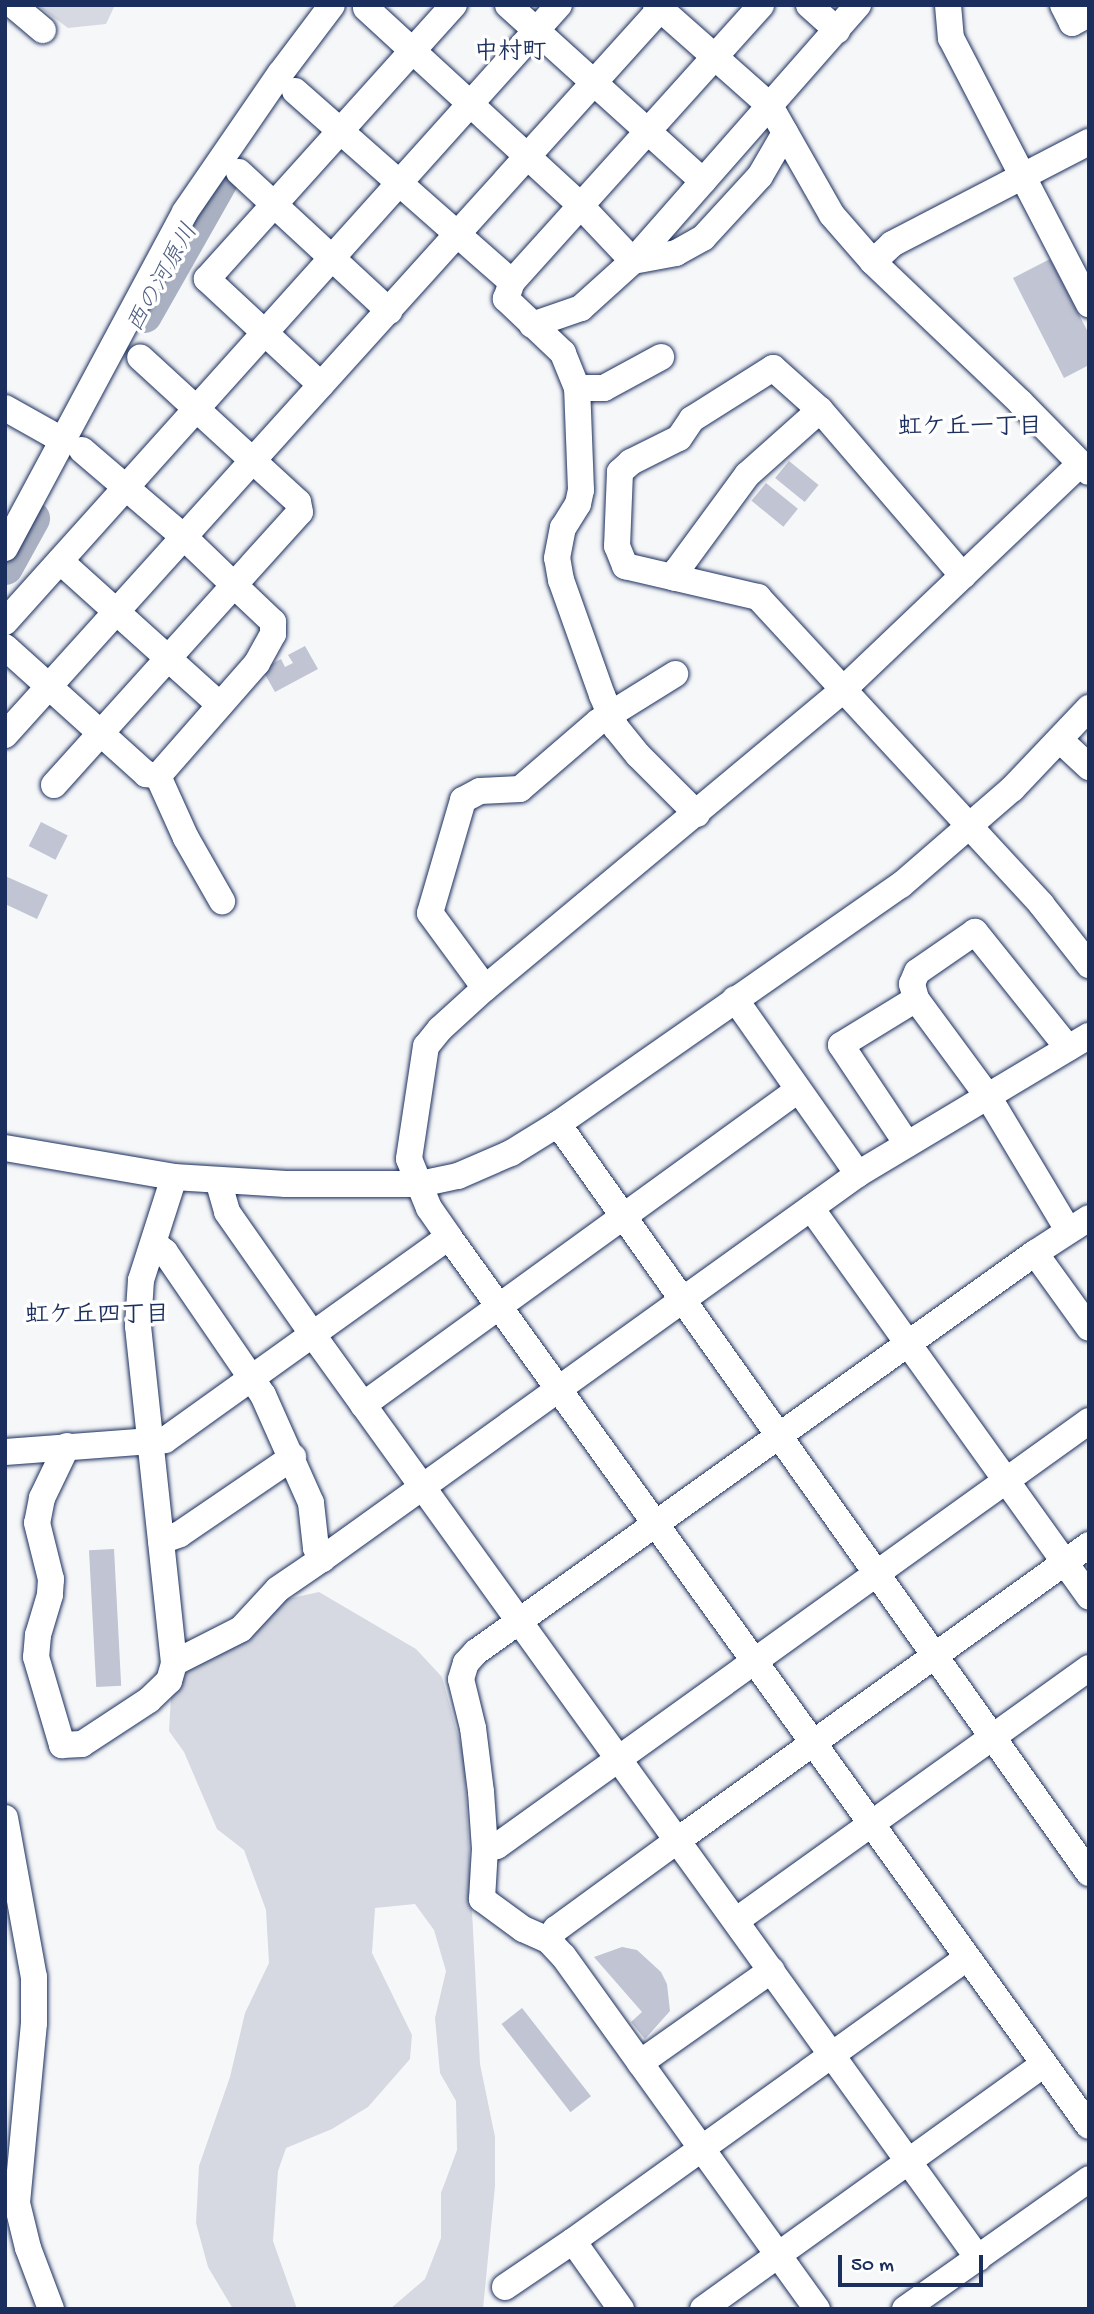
<!DOCTYPE html>
<meta charset="utf-8">
<style>
body{margin:0}
#map{position:relative;width:1094px;height:2314px;overflow:hidden;background:#f6f7f9;font-family:"Gochi Hand","Klee One",sans-serif}
div>[style]{position:absolute}
[style*='--x']{left:calc(var(--x)*1px);top:calc(var(--y)*1px);width:calc(var(--w)*1px);rotate:calc(var(--a)*1deg)}
.green>*{inset:0;background:#d6d9e2}
.river>*{height:35px;margin:-17.5px;padding:0 17.5px;transform-origin:17.5px;border-radius:17.5px;background:#a9b0c1}
.building>*{inset:0;background:#c0c4d3;transform-origin:0 0}
.roads{filter:drop-shadow(0 0 2px #1b2f5e) drop-shadow(0 0 2px #1b2f5e)}
.minor>*{height:26px;margin:-13px;padding:0 13px;transform-origin:13px;border-radius:13px;background:#fff}
span{translate:-50% -50%;white-space:nowrap;text-align:center;line-height:1.15;-webkit-text-stroke:7px #fff;paint-order:stroke}
.neighbourhood-label{font-size:24px;color:#1b2f5e;font-weight:700}
.water-label{font-size:24px;color:#4d5c81;font-style:italic}
.frame{position:absolute;inset:0;border:7px solid #1b2f5e;pointer-events:none}
.scale{position:absolute;left:838px;top:2255px;width:145px;height:32px;box-sizing:border-box;border:4px solid #1b2f5e;border-top:0;padding-left:9px;font-size:21px;line-height:24px;white-space:nowrap;color:#1b2f5e;-webkit-text-stroke:5px #fff;paint-order:stroke}
</style>
<div id="map">
<div class="green">
<i style="clip-path:polygon(37px 5px,115px 5px,106px 24px,68px 28px)"></i>
<i style="clip-path:polygon(319px 1592px,416px 1649px,442px 1677px,464px 1757px,480px 2064px,495px 2137px,495px 2186px,483px 2309px,390px 2309px,425px 2279px,441px 2238px,441px 2193px,457px 2150px,456px 2101px,440px 2073px,435px 2018px,446px 1971px,434px 1930px,415px 1904px,375px 1908px,372px 1953px,412px 2035px,410px 2059px,368px 2107px,332px 2129px,286px 2148px,278px 2171px,273px 2241px,297px 2309px,233px 2309px,208px 2267px,196px 2223px,199px 2166px,230px 2077px,245px 2013px,269px 1963px,266px 1910px,244px 1850px,217px 1829px,184px 1752px,169px 1731px,171px 1697px,192px 1665px,243px 1635px,287px 1599px)"></i>
</div>
<div class="river">
<i style="--x:144;--y:315;--w:164;--a:-60.5"></i>
<i style="--x:5;--y:567;--w:56;--a:-61.1"></i>
</div>
<div class="building">
<i style="clip-path:polygon(1050px 259px,1089px 334px,1089px 365px,1064px 378px,1013px 278px)"></i>
<i style="left:789px;top:461px;width:38px;height:22px;rotate:39deg"></i>
<i style="left:766px;top:483px;width:41px;height:23px;rotate:39deg"></i>
<i style="clip-path:polygon(305px 646px,318px 669px,275px 692px,262px 669px,281px 659px,285px 667px,293px 663px,288px 655px)"></i>
<i style="left:41px;top:822px;width:30px;height:27px;rotate:27deg"></i>
<i style="clip-path:polygon(5px 876px,48px 895px,37px 919px,5px 904px)"></i>
<i style="left:114px;top:1549px;width:137px;height:25px;rotate:87deg"></i>
<i style="clip-path:polygon(622px 1947px,637px 1950px,661px 1972px,667px 1984px,670px 2011px,645px 2039px,631px 2022px,642px 2012px,594px 1957px)"></i>
<i style="left:522px;top:2008px;width:112px;height:26px;rotate:52deg"></i>
</div>
<div class="roads">
<div class="minor">
<i style="--x:13;--y:5;--w:39;--a:40"></i>
<i style="--x:508;--y:5;--w:263;--a:42.1"></i>
<i style="--x:656;--y:5;--w:152;--a:41.5"></i>
<i style="--x:770;--y:106;--w:125;--a:60.4"></i>
<i style="--x:832;--y:215;--w:62;--a:48.9"></i>
<i style="--x:873;--y:262;--w:203;--a:43.6"></i>
<i style="--x:1020;--y:402;--w:98;--a:45.4"></i>
<i style="--x:809;--y:5;--w:38;--a:42"></i>
<i style="--x:948;--y:5;--w:33;--a:85"></i>
<i style="--x:951;--y:38;--w:300;--a:62.6"></i>
<i style="--x:1063;--y:5;--w:20;--a:63"></i>
<i style="--x:1072;--y:23;--w:19;--a:-28"></i>
<i style="--x:366;--y:8;--w:291;--a:42.6"></i>
<i style="--x:580;--y:205;--w:77;--a:46.6"></i>
<i style="--x:633;--y:261;--w:341;--a:-48.7"></i>
<i style="--x:295;--y:91;--w:289;--a:41.4"></i>
<i style="--x:239;--y:172;--w:205;--a:42.8"></i>
<i style="--x:873;--y:262;--w:26;--a:-43"></i>
<i style="--x:892;--y:244;--w:222;--a:-27.4"></i>
<i style="--x:532;--y:325;--w:52;--a:-19.1"></i>
<i style="--x:581;--y:308;--w:70;--a:-42.1"></i>
<i style="--x:633;--y:261;--w:44;--a:-10.5"></i>
<i style="--x:676;--y:253;--w:31;--a:-29"></i>
<i style="--x:703;--y:238;--w:84;--a:-47.4"></i>
<i style="--x:760;--y:176;--w:50;--a:-59.8"></i>
<i style="--x:321;--y:385;--w:156;--a:-137.1"></i>
<i style="--x:207;--y:279;--w:369;--a:-48"></i>
<i style="--x:577;--y:388;--w:27;--a:0"></i>
<i style="--x:604;--y:388;--w:65;--a:-28.5"></i>
<i style="--x:5;--y:408;--w:65;--a:29.3"></i>
<i style="--x:82;--y:450;--w:134;--a:40.5"></i>
<i style="--x:184;--y:537;--w:69;--a:43.8"></i>
<i style="--x:234;--y:585;--w:98;--a:-47.9"></i>
<i style="--x:300;--y:512;--w:10;--a:-101"></i>
<i style="--x:298;--y:502;--w:214;--a:-137.5"></i>
<i style="--x:1080;--y:464;--w:327;--a:136.4"></i>
<i style="--x:843;--y:690;--w:466;--a:140.2"></i>
<i style="--x:485;--y:988;--w:61;--a:137.7"></i>
<i style="--x:440;--y:1029;--w:22;--a:129"></i>
<i style="--x:426;--y:1046;--w:114;--a:98.6"></i>
<i style="--x:409;--y:1159;--w:53;--a:67.8"></i>
<i style="--x:429;--y:1208;--w:35;--a:55"></i>
<i style="--x:449;--y:1237;--w:1095;--a:54.25"></i>
<i style="--x:5;--y:548;--w:381;--a:-61.8"></i>
<i style="--x:185;--y:212;--w:168;--a:-55.5"></i>
<i style="--x:280;--y:74;--w:86;--a:-53"></i>
<i style="--x:60;--y:561;--w:215;--a:42"></i>
<i style="--x:963;--y:576;--w:219;--a:-130.7"></i>
<i style="--x:820;--y:410;--w:63;--a:-138.2"></i>
<i style="--x:773;--y:368;--w:96;--a:147.8"></i>
<i style="--x:692;--y:419;--w:23;--a:124"></i>
<i style="--x:679;--y:438;--w:54;--a:153.4"></i>
<i style="--x:631;--y:462;--w:15;--a:138"></i>
<i style="--x:620;--y:472;--w:74;--a:92.3"></i>
<i style="--x:617;--y:546;--w:22;--a:68"></i>
<i style="--x:625;--y:566;--w:137;--a:13.1"></i>
<i style="--x:758;--y:597;--w:418;--a:47.3"></i>
<i style="--x:1041;--y:904;--w:78;--a:51.8"></i>
<i style="--x:675;--y:578;--w:9;--a:-72"></i>
<i style="--x:678;--y:569;--w:117;--a:-53.7"></i>
<i style="--x:747;--y:475;--w:98;--a:-41.7"></i>
<i style="--x:5;--y:622;--w:829;--a:-48.08"></i>
<i style="--x:5;--y:647;--w:190;--a:42"></i>
<i style="--x:146;--y:774;--w:12;--a:9"></i>
<i style="--x:5;--y:735;--w:983;--a:-47.93"></i>
<i style="--x:1060;--y:740;--w:40;--a:43"></i>
<i style="--x:158;--y:776;--w:68;--a:65.7"></i>
<i style="--x:186;--y:838;--w:73;--a:60.3"></i>
<i style="--x:54;--y:785;--w:269;--a:-48"></i>
<i style="--x:234;--y:585;--w:54;--a:43.5"></i>
<i style="--x:273;--y:622;--w:12;--a:90"></i>
<i style="--x:273;--y:634;--w:33;--a:119"></i>
<i style="--x:257;--y:663;--w:150;--a:131.2"></i>
<i style="--x:697;--y:814;--w:83;--a:-135"></i>
<i style="--x:638;--y:755;--w:35;--a:-129"></i>
<i style="--x:616;--y:728;--w:36;--a:-113"></i>
<i style="--x:602;--y:695;--w:122;--a:-109.6"></i>
<i style="--x:561;--y:580;--w:22;--a:-100"></i>
<i style="--x:557;--y:558;--w:31;--a:-79"></i>
<i style="--x:563;--y:528;--w:28;--a:-58"></i>
<i style="--x:578;--y:504;--w:14;--a:-78"></i>
<i style="--x:581;--y:490;--w:102;--a:-92.2"></i>
<i style="--x:577;--y:388;--w:38;--a:-112"></i>
<i style="--x:563;--y:353;--w:79;--a:-136.5"></i>
<i style="--x:506;--y:299;--w:18;--a:-71"></i>
<i style="--x:512;--y:282;--w:372;--a:-48"></i>
<i style="--x:485;--y:988;--w:93;--a:-126.3"></i>
<i style="--x:430;--y:913;--w:118;--a:-73.7"></i>
<i style="--x:463;--y:800;--w:19;--a:-28"></i>
<i style="--x:480;--y:791;--w:40;--a:-2.9"></i>
<i style="--x:520;--y:789;--w:103;--a:-40.7"></i>
<i style="--x:598;--y:722;--w:91;--a:-31.9"></i>
<i style="--x:735;--y:999;--w:214;--a:54.9"></i>
<i style="--x:1068;--y:1048;--w:149;--a:-128.7"></i>
<i style="--x:975;--y:932;--w:70;--a:145.4"></i>
<i style="--x:917;--y:972;--w:13;--a:113"></i>
<i style="--x:912;--y:984;--w:16;--a:75"></i>
<i style="--x:916;--y:999;--w:123;--a:53.6"></i>
<i style="--x:989;--y:1098;--w:154;--a:59.1"></i>
<i style="--x:558;--y:1124;--w:918;--a:54.67"></i>
<i style="--x:907;--y:1144;--w:119;--a:-123.7"></i>
<i style="--x:841;--y:1045;--w:88;--a:-31.5"></i>
<i style="--x:5;--y:1148;--w:171;--a:9.7"></i>
<i style="--x:174;--y:1177;--w:112;--a:3.6"></i>
<i style="--x:286;--y:1184;--w:134;--a:0"></i>
<i style="--x:420;--y:1184;--w:39;--a:-12"></i>
<i style="--x:458;--y:1176;--w:58;--a:-23.5"></i>
<i style="--x:511;--y:1153;--w:55;--a:-31.7"></i>
<i style="--x:558;--y:1124;--w:418;--a:-34.9"></i>
<i style="--x:901;--y:885;--w:147;--a:-40.9"></i>
<i style="--x:1012;--y:789;--w:112;--a:-46.5"></i>
<i style="--x:218;--y:1180;--w:33;--a:74"></i>
<i style="--x:227;--y:1212;--w:150;--a:55"></i>
<i style="--x:313;--y:1335;--w:1138;--a:54.23"></i>
<i style="--x:811;--y:1208;--w:478;--a:54.4"></i>
<i style="--x:155;--y:1244;--w:13;--a:39"></i>
<i style="--x:165;--y:1252;--w:173;--a:55.6"></i>
<i style="--x:263;--y:1395;--w:118;--a:66"></i>
<i style="--x:311;--y:1503;--w:45;--a:83.7"></i>
<i style="--x:316;--y:1548;--w:13;--a:61"></i>
<i style="--x:322;--y:1559;--w:660;--a:-35.69"></i>
<i style="--x:858;--y:1174;--w:269;--a:-30.9"></i>
<i style="--x:1035;--y:1253;--w:92;--a:54.2"></i>
<i style="--x:363;--y:1405;--w:537;--a:-35.91"></i>
<i style="--x:67;--y:1446;--w:58;--a:115.7"></i>
<i style="--x:42;--y:1498;--w:25;--a:101"></i>
<i style="--x:37;--y:1523;--w:58;--a:76"></i>
<i style="--x:51;--y:1579;--w:16;--a:94"></i>
<i style="--x:50;--y:1595;--w:42;--a:106.7"></i>
<i style="--x:38;--y:1635;--w:22;--a:95"></i>
<i style="--x:36;--y:1657;--w:92;--a:73.5"></i>
<i style="--x:62;--y:1745;--w:20;--a:-3"></i>
<i style="--x:82;--y:1744;--w:80;--a:-33.3"></i>
<i style="--x:149;--y:1700;--w:28;--a:-44"></i>
<i style="--x:169;--y:1681;--w:19;--a:-74"></i>
<i style="--x:174;--y:1663;--w:339;--a:-96.1"></i>
<i style="--x:138;--y:1326;--w:46;--a:-86.3"></i>
<i style="--x:141;--y:1280;--w:108;--a:-72.2"></i>
<i style="--x:5;--y:1452;--w:160;--a:-4.3"></i>
<i style="--x:165;--y:1440;--w:349;--a:-35.6"></i>
<i style="--x:161;--y:1541;--w:20;--a:-20"></i>
<i style="--x:180;--y:1534;--w:137;--a:-34.3"></i>
<i style="--x:174;--y:1663;--w:75;--a:-26.9"></i>
<i style="--x:241;--y:1629;--w:54;--a:-47.2"></i>
<i style="--x:278;--y:1589;--w:53;--a:-34.3"></i>
<i style="--x:5;--y:1818;--w:162;--a:79.7"></i>
<i style="--x:34;--y:1977;--w:46;--a:90"></i>
<i style="--x:34;--y:2023;--w:181;--a:95.4"></i>
<i style="--x:17;--y:2203;--w:46;--a:76.3"></i>
<i style="--x:28;--y:2248;--w:65;--a:69.3"></i>
<i style="--x:485;--y:1849;--w:12;--a:-14"></i>
<i style="--x:497;--y:1846;--w:729;--a:-35.67"></i>
<i style="--x:737;--y:1920;--w:433;--a:-35.6"></i>
<i style="--x:548;--y:1940;--w:14;--a:-54"></i>
<i style="--x:556;--y:1929;--w:151;--a:-36.1"></i>
<i style="--x:678;--y:1840;--w:506;--a:-35.67"></i>
<i style="--x:640;--y:2063;--w:161;--a:-35.2"></i>
<i style="--x:505;--y:2287;--w:82;--a:-34.1"></i>
<i style="--x:621;--y:2309;--w:83;--a:-125.2"></i>
<i style="--x:573;--y:2241;--w:484;--a:-35.7"></i>
<i style="--x:703;--y:2309;--w:418;--a:-35.7"></i>
<i style="--x:817;--y:2309;--w:435;--a:-125.7"></i>
<i style="--x:563;--y:1956;--w:22;--a:-133"></i>
<i style="--x:548;--y:1940;--w:27;--a:-156"></i>
<i style="--x:523;--y:1929;--w:51;--a:-143.8"></i>
<i style="--x:482;--y:1899;--w:50;--a:-86.6"></i>
<i style="--x:485;--y:1849;--w:57;--a:-94"></i>
<i style="--x:481;--y:1792;--w:64;--a:-97.1"></i>
<i style="--x:473;--y:1728;--w:50;--a:-103.8"></i>
<i style="--x:461;--y:1679;--w:17;--a:-73"></i>
<i style="--x:466;--y:1663;--w:15;--a:-48"></i>
<i style="--x:476;--y:1652;--w:687;--a:-35.52"></i>
<i style="--x:1035;--y:1253;--w:64;--a:-32.9"></i>
<i style="--x:905;--y:2309;--w:225;--a:-35.2"></i>
</div>
</div>
<div class="neighbourhood-label">
<span style="left:510px;top:54px">中村町</span>
<span style="left:970px;top:429px">虹ケ丘一丁目</span>
<span style="left:97px;top:1317px">虹ケ丘四丁目</span>
</div>
<div class="water-label">
<span style="left:164px;top:279px;rotate:-61deg">西の河原川</span>
</div>
<div class="frame"></div>
<div class="scale">50 m</div>
</div>
